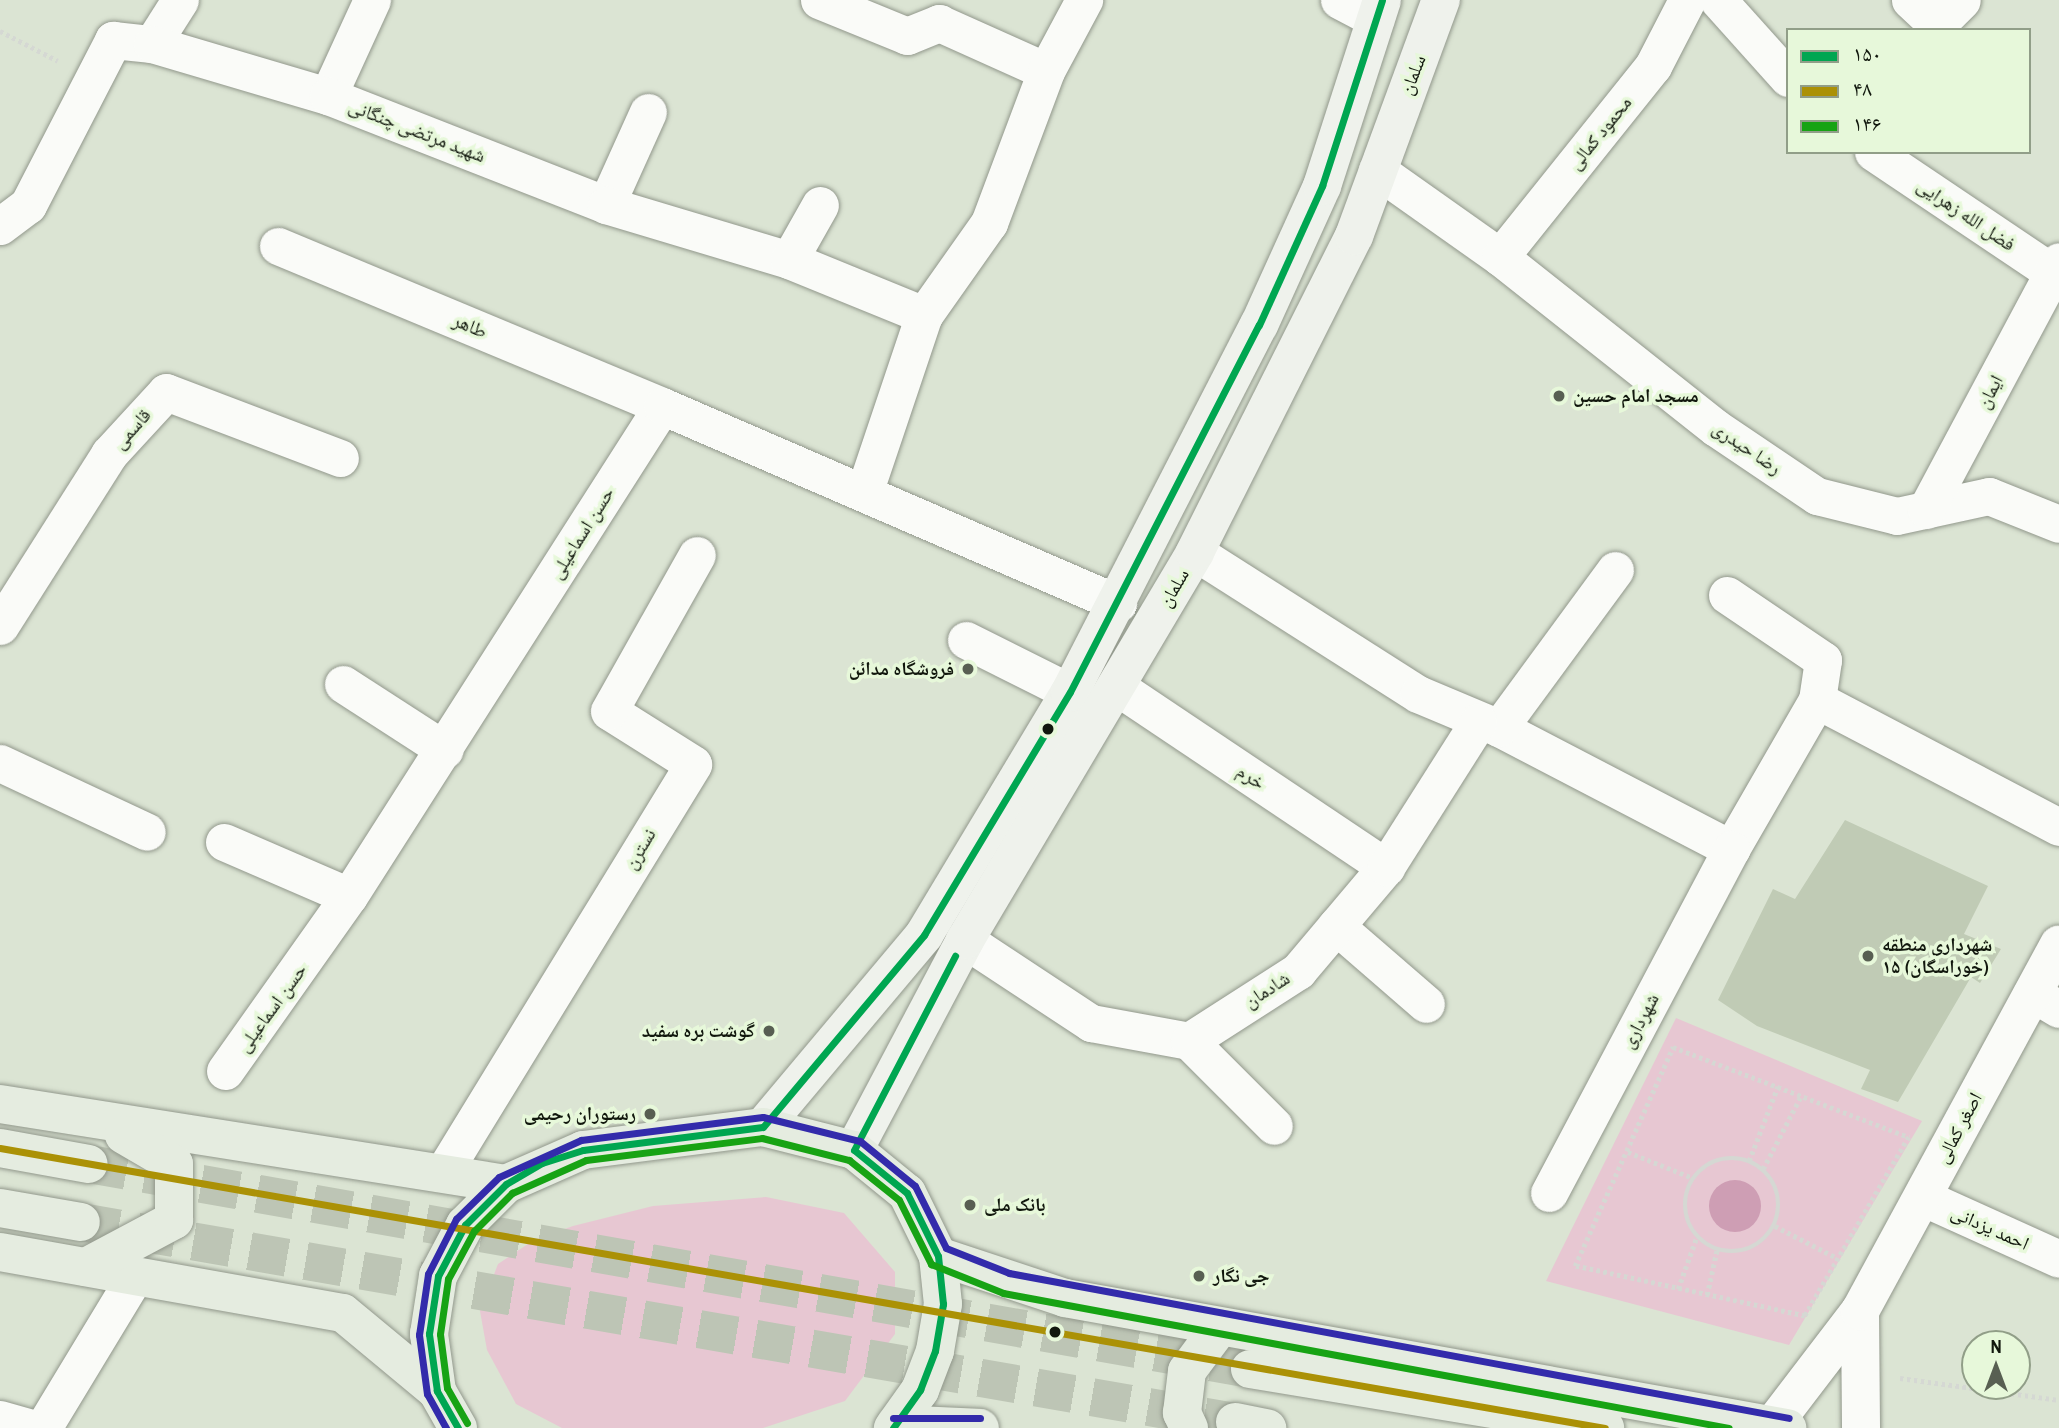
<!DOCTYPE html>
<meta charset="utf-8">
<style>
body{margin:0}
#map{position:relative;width:2059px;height:1428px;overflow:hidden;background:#dbe4d3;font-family:"Archivo Narrow","Noto Naskh Arabic",sans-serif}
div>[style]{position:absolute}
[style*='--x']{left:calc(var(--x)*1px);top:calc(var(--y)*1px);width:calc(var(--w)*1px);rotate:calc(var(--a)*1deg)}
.green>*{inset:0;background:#e7c7d2}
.water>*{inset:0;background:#ce9eb4}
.round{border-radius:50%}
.building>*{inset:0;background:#c0cbb5}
.primary-tunnel>*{height:38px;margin-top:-19px;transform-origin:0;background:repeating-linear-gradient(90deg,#bdc5b5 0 38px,transparent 0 57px)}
.path>*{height:4.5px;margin-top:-2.25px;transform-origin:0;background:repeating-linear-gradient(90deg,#d5d8d3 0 3.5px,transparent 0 7px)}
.path>.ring{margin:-2.25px;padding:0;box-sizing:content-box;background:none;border:4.5px solid #d5d8d3;border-radius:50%}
.roads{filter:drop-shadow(0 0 2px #92988c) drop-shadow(0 0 2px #92988c)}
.minor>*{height:37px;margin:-18.5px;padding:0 18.5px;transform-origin:18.5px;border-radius:18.5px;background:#fafbf8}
.tertiary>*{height:38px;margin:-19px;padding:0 19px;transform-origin:19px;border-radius:19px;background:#fafbf8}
.secondary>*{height:38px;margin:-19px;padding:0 19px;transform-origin:19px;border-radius:19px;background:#eff2ec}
.primary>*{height:38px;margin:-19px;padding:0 19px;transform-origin:19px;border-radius:19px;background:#e5ece0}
.bus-1>*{height:7px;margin:-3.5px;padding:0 3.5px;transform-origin:3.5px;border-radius:3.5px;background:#00a651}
.bus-2>*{height:7px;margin:-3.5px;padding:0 3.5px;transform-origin:3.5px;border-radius:3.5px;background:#ab9106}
.bus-3>*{height:7px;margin:-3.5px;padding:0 3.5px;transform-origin:3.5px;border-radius:3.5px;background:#17a314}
.bus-4>*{height:7px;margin:-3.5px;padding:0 3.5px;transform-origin:3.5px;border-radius:3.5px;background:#332bab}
.dots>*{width:19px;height:19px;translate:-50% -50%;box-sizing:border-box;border:4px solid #e7f8da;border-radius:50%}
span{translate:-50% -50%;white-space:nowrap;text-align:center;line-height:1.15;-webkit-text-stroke:7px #e7f8da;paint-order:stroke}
.street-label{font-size:19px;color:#11170d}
.poi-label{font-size:19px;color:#11170d;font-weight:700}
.left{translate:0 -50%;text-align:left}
.right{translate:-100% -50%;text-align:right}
.legend{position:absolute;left:1786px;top:28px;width:245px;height:126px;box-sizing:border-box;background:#e7f8da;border:2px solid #919e88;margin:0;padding:9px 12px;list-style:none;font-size:21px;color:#11170d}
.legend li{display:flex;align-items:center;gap:14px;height:35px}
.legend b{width:35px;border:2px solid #919e88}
.north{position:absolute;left:1961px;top:1330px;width:70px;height:70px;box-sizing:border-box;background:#e7f8da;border:2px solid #919e88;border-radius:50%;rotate:0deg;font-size:19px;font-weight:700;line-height:28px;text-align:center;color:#11170d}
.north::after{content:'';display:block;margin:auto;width:24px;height:32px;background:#585f52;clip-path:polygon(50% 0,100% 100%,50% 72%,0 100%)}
</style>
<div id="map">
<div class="green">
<i style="clip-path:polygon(1676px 1018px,1922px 1121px,1789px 1345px,1546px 1281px)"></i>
<i style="clip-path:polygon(766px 1197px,844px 1213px,895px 1272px,895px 1334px,845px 1401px,763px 1428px,562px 1428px,516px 1404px,487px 1350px,480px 1311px,498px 1264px,534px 1240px,573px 1226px,653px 1206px)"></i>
</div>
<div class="water">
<i class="round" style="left:1709px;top:1180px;width:52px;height:52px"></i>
</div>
<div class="building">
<i style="clip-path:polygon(1845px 820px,1988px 886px,1964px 934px,2001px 949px,1980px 983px,1971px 977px,1898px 1102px,1861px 1089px,1870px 1070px,1757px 1026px,1718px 1000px,1773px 889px,1795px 899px)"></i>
</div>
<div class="primary-tunnel">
<i style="--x:89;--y:1164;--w:1179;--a:10.01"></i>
<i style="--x:81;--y:1222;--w:1171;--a:9.83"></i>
</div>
<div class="path">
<i style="--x:0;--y:31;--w:65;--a:27.3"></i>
<i style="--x:1673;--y:1047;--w:253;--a:20.9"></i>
<i style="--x:1909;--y:1137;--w:207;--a:120.2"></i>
<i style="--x:1805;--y:1316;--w:235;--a:-167.7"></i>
<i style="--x:1575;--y:1266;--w:240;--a:-65.9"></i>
<i style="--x:1628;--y:1152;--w:70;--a:21.8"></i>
<i class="ring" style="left:1685px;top:1158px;width:89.5px;height:89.5px"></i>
<i style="--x:1749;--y:1161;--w:80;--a:-68.9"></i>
<i style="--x:1763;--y:1169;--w:82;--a:-62.5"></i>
<i style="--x:1775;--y:1226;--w:70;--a:27.3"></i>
<i style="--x:1678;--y:1289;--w:56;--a:-70.3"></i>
<i style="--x:1707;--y:1295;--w:47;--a:-77.7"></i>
<i style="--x:1900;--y:1378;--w:161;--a:7.9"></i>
</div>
<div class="roads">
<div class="minor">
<i style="--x:819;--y:0;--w:95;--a:22.2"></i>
<i style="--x:907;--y:36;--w:35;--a:-22"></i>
<i style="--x:939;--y:23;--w:117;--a:24.2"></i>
<i style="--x:1339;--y:0;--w:41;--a:27.8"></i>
<i style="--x:1718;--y:0;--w:105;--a:48.1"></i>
<i style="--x:1910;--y:0;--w:37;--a:43"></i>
<i style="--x:1932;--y:30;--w:42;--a:-45"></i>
<i style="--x:152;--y:44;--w:52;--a:-57.5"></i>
<i style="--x:328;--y:96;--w:106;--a:-65.4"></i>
<i style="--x:1873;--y:152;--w:224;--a:33.9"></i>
<i style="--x:1377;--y:170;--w:151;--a:35.3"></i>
<i style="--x:1500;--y:257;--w:275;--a:38.4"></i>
<i style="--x:1716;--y:428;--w:122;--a:34"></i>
<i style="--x:1817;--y:496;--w:82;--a:14"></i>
<i style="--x:1897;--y:516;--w:94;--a:-12.3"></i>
<i style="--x:1989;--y:496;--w:75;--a:21.8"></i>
<i style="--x:606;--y:205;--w:102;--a:-65.7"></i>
<i style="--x:0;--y:226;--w:35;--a:-37"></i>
<i style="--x:28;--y:205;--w:186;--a:-62.7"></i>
<i style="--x:113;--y:40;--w:39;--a:6"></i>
<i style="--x:152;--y:44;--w:184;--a:16.5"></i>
<i style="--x:328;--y:96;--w:299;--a:21.4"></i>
<i style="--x:606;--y:205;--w:191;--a:16.7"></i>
<i style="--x:789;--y:260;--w:146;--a:22.2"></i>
<i style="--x:278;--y:246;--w:416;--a:22.6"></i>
<i style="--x:1500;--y:257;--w:245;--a:-51.3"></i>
<i style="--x:1653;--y:66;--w:74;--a:-62.7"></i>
<i style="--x:789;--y:260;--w:63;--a:-60.6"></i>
<i style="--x:865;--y:490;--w:185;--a:-71.4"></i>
<i style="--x:924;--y:315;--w:113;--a:-54.8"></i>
<i style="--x:989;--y:223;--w:162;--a:-69.4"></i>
<i style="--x:1046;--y:71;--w:81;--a:-61.8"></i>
<i style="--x:1926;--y:510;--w:282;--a:-61.9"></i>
<i style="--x:1195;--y:552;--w:264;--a:32.5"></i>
<i style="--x:1418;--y:694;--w:88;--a:22.8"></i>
<i style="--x:1499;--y:728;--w:262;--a:27.5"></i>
<i style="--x:1731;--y:849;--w:172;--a:-60"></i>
<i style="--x:1817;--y:700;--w:273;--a:27.7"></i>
<i style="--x:1727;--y:595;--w:116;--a:34.1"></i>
<i style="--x:1823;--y:660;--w:40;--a:98.5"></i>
<i style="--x:0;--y:626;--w:204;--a:-57.6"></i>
<i style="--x:109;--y:454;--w:84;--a:-47.4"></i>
<i style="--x:166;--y:392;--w:186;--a:20.8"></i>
<i style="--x:966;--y:640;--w:116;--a:26.6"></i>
<i style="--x:343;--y:684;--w:121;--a:32.9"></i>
<i style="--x:1117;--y:687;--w:324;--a:33.8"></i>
<i style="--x:1499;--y:728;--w:196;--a:-53.7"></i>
<i style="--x:0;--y:763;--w:162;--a:25.1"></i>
<i style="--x:224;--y:842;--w:136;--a:23.4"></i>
<i style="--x:1336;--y:926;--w:119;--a:40.9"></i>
<i style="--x:965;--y:940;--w:151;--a:33.4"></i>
<i style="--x:1091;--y:1023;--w:100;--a:10.4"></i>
<i style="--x:1189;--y:1041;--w:130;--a:-32.7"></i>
<i style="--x:1298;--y:971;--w:136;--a:-49.8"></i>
<i style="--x:1386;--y:867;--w:172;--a:-57.6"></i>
<i style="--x:2032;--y:993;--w:31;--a:31"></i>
<i style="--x:1189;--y:1041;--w:120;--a:45"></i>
<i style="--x:225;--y:1071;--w:214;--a:-54.7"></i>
<i style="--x:349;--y:896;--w:581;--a:-57.43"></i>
<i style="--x:662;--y:406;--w:497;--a:23.4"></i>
<i style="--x:444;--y:1171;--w:477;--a:-58.5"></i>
<i style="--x:693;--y:764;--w:99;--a:-147.8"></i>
<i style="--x:609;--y:711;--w:179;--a:-60.6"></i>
<i style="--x:1549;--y:1193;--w:389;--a:-62.1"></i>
<i style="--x:1922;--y:1197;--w:150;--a:24.3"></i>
<i style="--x:0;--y:1419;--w:33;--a:16"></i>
<i style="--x:43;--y:1428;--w:178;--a:-58.8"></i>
</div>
<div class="tertiary">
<i style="--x:1860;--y:1311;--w:117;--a:89.5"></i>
<i style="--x:1772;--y:1426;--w:145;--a:-52.6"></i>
<i style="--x:1860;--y:1311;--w:417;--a:-61.5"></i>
</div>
<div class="secondary">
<i style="--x:763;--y:1127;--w:251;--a:-50"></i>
<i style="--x:924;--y:935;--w:283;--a:-59"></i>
<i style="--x:1070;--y:692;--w:413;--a:-62.8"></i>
<i style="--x:1259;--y:325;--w:153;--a:-65.6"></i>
<i style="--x:1322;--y:186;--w:195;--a:-72.1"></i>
<i style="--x:854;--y:1150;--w:238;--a:-62.1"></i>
<i style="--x:965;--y:940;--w:451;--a:-59.3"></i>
<i style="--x:1195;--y:552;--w:354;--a:-63.3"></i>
<i style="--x:1354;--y:236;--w:252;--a:-69.8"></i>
</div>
<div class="primary">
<i style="--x:0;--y:1104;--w:512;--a:8.98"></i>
<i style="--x:0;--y:1148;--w:90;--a:10.2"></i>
<i style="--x:0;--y:1208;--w:82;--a:9.8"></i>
<i style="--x:0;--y:1252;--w:348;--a:10.1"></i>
<i style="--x:343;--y:1313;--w:122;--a:39.7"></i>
<i style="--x:938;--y:1256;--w:134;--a:18.3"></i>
<i style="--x:1065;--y:1298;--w:734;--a:10.21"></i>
<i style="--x:86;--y:1267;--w:100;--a:-28.1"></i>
<i style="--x:174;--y:1220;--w:56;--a:-90"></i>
<i style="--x:174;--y:1164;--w:58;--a:-149.9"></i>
<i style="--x:1250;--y:1369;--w:360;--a:9.4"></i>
<i style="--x:1235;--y:1422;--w:33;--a:11"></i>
<i style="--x:896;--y:1424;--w:84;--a:2.7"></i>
<i style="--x:458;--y:1428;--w:43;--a:-119.6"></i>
<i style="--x:437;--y:1391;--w:58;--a:-98"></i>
<i style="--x:429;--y:1334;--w:59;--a:-81.2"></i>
<i style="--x:438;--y:1276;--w:58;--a:-62.1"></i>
<i style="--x:465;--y:1225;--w:58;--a:-45"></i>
<i style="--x:506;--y:1184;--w:84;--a:-23.8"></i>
<i style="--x:583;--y:1150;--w:181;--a:-7.3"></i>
<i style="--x:763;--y:1127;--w:94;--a:14.2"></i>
<i style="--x:854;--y:1150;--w:68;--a:39.1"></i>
<i style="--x:907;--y:1193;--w:70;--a:63.8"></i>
<i style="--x:938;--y:1256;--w:48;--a:84.1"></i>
<i style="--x:943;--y:1304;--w:48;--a:99.7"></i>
<i style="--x:935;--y:1351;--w:42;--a:111"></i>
<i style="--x:920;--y:1390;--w:47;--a:125.4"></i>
<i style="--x:1189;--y:1428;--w:17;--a:-115"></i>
<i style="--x:1182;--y:1413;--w:42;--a:-83.2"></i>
<i style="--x:1187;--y:1371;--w:54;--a:-53.3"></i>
</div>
</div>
<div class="bus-1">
<i style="--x:458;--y:1428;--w:43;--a:-119.6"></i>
<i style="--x:437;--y:1391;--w:58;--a:-98"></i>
<i style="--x:429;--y:1334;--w:59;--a:-81.2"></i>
<i style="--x:438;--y:1276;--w:58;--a:-62.1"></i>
<i style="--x:465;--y:1225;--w:58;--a:-45"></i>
<i style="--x:506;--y:1184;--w:42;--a:-30.3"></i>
<i style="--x:542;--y:1163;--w:43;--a:-17.6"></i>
<i style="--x:583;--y:1150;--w:181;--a:-7.3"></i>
<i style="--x:763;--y:1127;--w:251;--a:-50"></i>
<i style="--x:924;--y:935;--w:283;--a:-59"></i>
<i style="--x:1070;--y:692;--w:413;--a:-62.8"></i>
<i style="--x:1259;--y:325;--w:153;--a:-65.6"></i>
<i style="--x:1322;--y:186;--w:195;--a:-72.1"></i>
<i style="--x:893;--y:1428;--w:47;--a:-54.6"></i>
<i style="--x:920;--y:1390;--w:42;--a:-69"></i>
<i style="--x:935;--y:1351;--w:48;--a:-80.3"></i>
<i style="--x:943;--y:1304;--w:48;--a:-95.9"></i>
<i style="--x:938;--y:1256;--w:70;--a:-116.2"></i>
<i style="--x:907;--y:1193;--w:68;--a:-140.9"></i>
<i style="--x:854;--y:1150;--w:219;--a:-62.5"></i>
</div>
<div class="bus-2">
<i style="--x:0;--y:1148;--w:1629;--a:9.9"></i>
</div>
<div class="bus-3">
<i style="--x:467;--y:1423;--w:40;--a:-119.7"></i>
<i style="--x:447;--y:1388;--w:54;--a:-97.4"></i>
<i style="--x:440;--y:1334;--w:56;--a:-81.7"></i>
<i style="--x:448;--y:1279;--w:55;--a:-61.6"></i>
<i style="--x:474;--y:1231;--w:54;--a:-45"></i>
<i style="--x:512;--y:1193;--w:81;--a:-24"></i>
<i style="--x:586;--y:1160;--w:177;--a:-7.1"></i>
<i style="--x:762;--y:1138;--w:90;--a:14.2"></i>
<i style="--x:849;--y:1160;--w:64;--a:38.7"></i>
<i style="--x:899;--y:1200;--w:72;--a:63.4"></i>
<i style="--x:931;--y:1264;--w:78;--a:21.9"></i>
<i style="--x:1003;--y:1293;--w:738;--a:10.53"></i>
</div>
<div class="bus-4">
<i style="--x:893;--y:1418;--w:87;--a:0"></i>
<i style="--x:446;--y:1428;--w:39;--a:-119"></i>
<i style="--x:427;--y:1394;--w:60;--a:-97.7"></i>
<i style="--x:419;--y:1335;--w:62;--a:-81.6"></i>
<i style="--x:428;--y:1274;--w:62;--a:-63"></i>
<i style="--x:456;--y:1219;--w:60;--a:-44.3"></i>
<i style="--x:499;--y:1177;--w:90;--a:-24.3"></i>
<i style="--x:581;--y:1140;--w:183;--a:-7.2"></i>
<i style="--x:763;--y:1117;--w:100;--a:13.9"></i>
<i style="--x:860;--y:1141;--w:71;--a:39.3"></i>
<i style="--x:915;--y:1186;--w:69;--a:63.4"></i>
<i style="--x:946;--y:1248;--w:68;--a:21.6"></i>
<i style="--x:1009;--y:1273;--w:793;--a:10.53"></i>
</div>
<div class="dots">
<i style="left:1559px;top:396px;background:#585f52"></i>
<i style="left:968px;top:669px;background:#585f52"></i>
<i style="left:1048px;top:729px;background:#11170d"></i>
<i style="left:1868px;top:956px;background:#585f52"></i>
<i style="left:769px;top:1031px;background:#585f52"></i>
<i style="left:650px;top:1114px;background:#585f52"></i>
<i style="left:970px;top:1205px;background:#585f52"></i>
<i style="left:1199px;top:1276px;background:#585f52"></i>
<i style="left:1055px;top:1332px;background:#11170d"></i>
</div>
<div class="street-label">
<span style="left:1413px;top:75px;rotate:-69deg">سلمان</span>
<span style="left:417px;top:131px;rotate:21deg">شهید مرتضی چنگانی</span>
<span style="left:1600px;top:133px;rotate:-51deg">محمود کمالی</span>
<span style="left:1966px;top:215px;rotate:34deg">فضل الله زهرایی</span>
<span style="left:470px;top:326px;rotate:23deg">طاهر</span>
<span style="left:1990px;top:392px;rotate:-63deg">ایمان</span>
<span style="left:132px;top:429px;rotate:-48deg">قاسمی</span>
<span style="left:1747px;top:448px;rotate:34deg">رضا حیدری</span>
<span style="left:582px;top:533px;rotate:-58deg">حسن اسماعیلی</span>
<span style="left:1174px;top:588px;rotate:-60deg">سلمان</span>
<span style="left:1251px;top:777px;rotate:34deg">خرم</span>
<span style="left:640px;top:849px;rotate:-59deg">نسترن</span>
<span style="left:1267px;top:990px;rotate:-33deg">شادمان</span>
<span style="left:272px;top:1008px;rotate:-54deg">حسن اسماعیلی</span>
<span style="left:1640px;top:1021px;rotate:-62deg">شهرداری</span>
<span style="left:1959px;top:1128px;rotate:-62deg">اصغر کمالی</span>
<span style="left:1990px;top:1228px;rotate:24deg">احمد یزدانی</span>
</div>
<div class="poi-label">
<span class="left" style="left:1573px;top:396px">مسجد امام حسین</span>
<span class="right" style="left:954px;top:669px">فروشگاه مدائن</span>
<span class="left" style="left:1882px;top:956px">شهرداری منطقه<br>۱۵ (خوراسگان)</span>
<span class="right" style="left:755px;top:1031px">گوشت بره سفید</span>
<span class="right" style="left:636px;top:1114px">رستوران رحیمی</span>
<span class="left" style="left:984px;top:1205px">بانک ملی</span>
<span class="left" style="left:1213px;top:1276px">جی نگار</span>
</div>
<ul class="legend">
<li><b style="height:9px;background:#00a651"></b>۱۵۰</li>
<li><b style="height:9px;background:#ab9106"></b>۴۸</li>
<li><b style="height:9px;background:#17a314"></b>۱۴۶</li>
</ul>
<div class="north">N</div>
</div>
